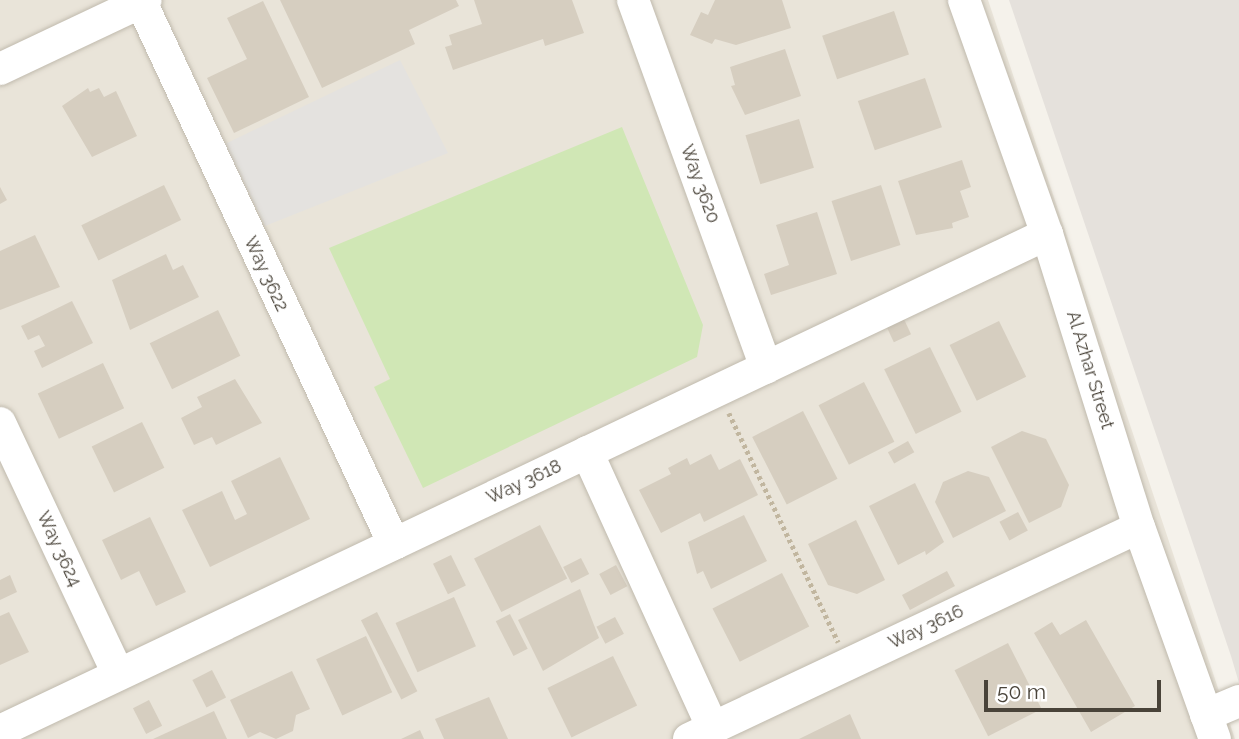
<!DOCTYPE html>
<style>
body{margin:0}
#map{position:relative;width:1239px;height:739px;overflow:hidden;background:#f5f2eb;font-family:Raleway,sans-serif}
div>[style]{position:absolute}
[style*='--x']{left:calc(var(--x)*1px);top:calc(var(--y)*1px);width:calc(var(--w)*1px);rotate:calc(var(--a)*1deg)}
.residential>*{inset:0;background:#e9e4d9}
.industrial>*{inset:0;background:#e5e1dc}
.green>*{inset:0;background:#d0e7b5}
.parking>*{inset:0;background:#e4e2df}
.building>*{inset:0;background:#d6cec0;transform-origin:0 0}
.path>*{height:4.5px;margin-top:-2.25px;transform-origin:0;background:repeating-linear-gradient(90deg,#c1b69f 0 3.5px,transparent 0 7px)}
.roads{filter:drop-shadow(0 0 2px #c0baad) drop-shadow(0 0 2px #c0baad)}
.minor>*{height:32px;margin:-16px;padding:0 16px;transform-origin:16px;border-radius:16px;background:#fff}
span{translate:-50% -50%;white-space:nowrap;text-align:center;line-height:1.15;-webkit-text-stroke:7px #fff;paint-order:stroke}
.street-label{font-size:18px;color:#494339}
.scale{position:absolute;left:984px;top:680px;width:177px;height:32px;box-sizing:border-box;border:4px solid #494339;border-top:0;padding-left:9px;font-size:21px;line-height:24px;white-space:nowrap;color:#494339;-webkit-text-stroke:5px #fff;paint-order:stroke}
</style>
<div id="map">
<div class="residential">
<i style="clip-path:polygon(0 0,988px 0,1235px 739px,0 739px)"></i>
</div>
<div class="industrial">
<i style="clip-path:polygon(1009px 0,1239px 0,1239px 683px,1231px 656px)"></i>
</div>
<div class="green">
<i style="clip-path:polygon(622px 127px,703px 325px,697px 357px,423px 488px,374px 387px,390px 379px,329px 248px)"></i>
</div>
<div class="parking">
<i style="clip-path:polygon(400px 60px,448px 153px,265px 226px,225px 144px)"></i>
</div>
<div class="building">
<i style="clip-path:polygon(280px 0,456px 0,459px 6px,409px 30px,415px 44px,322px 88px)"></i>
<i style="clip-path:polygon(474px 0,572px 0,584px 33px,545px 46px,543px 39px,453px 70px,445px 47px,452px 45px,449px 35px,482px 24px)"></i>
<i style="clip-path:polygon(715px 0,782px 0,791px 28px,736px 45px,715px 39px,712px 44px,690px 35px,701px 12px,708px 15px)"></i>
<i style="clip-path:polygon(263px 1px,309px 97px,234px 133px,207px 78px,247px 59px,227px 18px)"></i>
<i style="left:894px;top:11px;width:46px;height:76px;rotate:71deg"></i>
<i style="clip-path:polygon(785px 49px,801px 96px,745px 115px,731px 86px,735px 85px,730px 67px)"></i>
<i style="left:925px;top:78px;width:52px;height:71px;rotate:71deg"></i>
<i style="clip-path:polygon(88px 88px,90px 92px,99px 88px,104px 97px,116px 91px,137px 136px,92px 157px,62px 106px)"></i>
<i style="left:799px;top:119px;width:51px;height:56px;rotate:73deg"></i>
<i style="clip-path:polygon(962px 160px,971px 187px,960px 191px,969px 217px,952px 223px,953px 228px,916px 235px,898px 181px)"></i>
<i style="left:164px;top:185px;width:39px;height:92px;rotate:64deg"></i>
<i style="left:881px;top:185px;width:63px;height:52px;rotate:72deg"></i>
<i style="clip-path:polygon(0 187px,7px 200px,0 204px)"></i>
<i style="clip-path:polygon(817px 212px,837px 274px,771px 295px,764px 274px,789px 265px,776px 225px)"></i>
<i style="clip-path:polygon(35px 235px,60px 287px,0 310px,0 251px)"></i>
<i style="clip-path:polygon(166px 254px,173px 270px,183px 265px,199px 297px,130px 330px,112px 280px)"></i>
<i style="clip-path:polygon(72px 301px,93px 343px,42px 368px,34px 351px,45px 346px,39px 335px,28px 340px,21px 326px)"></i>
<i style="left:218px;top:310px;width:51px;height:76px;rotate:64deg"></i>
<i style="left:903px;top:317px;width:19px;height:19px;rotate:65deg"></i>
<i style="left:999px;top:321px;width:62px;height:55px;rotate:64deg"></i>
<i style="left:930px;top:347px;width:72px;height:51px;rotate:64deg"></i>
<i style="left:103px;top:363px;width:50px;height:72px;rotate:65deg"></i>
<i style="clip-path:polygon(235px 379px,262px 423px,216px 445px,212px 437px,194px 445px,181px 418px,202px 407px,197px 397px)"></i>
<i style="left:864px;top:382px;width:67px;height:51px;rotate:63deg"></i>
<i style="left:803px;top:411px;width:76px;height:57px;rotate:63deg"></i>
<i style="left:142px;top:422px;width:51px;height:56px;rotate:64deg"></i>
<i style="clip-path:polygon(1022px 431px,1046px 439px,1069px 485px,1061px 507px,1029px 523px,991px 447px)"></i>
<i style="left:908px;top:441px;width:13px;height:23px;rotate:61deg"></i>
<i style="clip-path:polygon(711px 454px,719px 470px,740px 459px,758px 495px,704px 522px,700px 513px,661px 533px,639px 490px,671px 474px,668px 468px,687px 458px,690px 465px)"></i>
<i style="clip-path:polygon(280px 457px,310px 519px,210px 567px,182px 510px,222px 491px,235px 520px,247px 514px,231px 481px)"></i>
<i style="clip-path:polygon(968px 471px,989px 477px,1006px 511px,953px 538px,935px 502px,943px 482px)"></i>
<i style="clip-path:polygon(915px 483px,944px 542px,926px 555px,925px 551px,898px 565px,869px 506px)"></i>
<i style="left:1018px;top:512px;width:21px;height:21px;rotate:62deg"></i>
<i style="clip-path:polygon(744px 515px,767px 561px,711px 589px,703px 571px,697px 574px,688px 542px)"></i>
<i style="clip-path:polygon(150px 517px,186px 592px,156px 606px,139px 571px,121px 580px,102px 540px)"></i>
<i style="clip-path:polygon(856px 520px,885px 580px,857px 594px,828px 585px,808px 544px)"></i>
<i style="left:540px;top:525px;width:60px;height:74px;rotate:63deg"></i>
<i style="left:451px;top:555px;width:34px;height:20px;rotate:64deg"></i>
<i style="left:581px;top:558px;width:18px;height:20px;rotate:63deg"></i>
<i style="left:616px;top:565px;width:24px;height:19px;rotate:62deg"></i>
<i style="left:947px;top:571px;width:17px;height:51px;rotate:62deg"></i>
<i style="left:782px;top:573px;width:60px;height:78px;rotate:63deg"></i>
<i style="clip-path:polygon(10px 575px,17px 592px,0 600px,0 580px)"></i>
<i style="clip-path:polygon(580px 589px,599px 638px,543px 671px,518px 620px)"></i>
<i style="left:454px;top:597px;width:54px;height:64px;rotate:66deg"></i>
<i style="clip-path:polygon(9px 612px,29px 652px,0 665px,0 616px)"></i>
<i style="left:377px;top:612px;width:89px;height:18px;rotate:63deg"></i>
<i style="left:510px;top:614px;width:39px;height:16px;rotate:63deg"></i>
<i style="left:615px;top:617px;width:19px;height:21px;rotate:62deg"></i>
<i style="clip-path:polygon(1086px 620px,1135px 706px,1091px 732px,1034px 633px,1052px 622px,1060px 635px)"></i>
<i style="left:366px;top:636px;width:62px;height:55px;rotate:65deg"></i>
<i style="left:1008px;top:643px;width:74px;height:60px;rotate:63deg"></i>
<i style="left:613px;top:656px;width:55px;height:73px;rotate:64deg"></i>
<i style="left:212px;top:670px;width:31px;height:22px;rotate:63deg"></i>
<i style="clip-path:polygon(292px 671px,310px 709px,296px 715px,293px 731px,276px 739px,260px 732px,248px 738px,230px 700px)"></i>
<i style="clip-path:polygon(489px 697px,508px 739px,444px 739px,435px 719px)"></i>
<i style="left:149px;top:700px;width:29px;height:18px;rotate:63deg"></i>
<i style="clip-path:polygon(214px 711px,227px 739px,153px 739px)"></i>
<i style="clip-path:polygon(850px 714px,861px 739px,799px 739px)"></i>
<i style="clip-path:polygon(420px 730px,424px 739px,401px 739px)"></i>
</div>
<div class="path">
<i style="--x:729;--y:413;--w:254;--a:64.5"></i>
</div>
<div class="roads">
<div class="minor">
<i style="--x:633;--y:0;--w:391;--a:70.1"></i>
<i style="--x:964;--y:0;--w:248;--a:70.5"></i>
<i style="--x:1047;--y:234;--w:307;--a:72.6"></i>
<i style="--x:1139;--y:527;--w:225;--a:70.3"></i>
<i style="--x:141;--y:2;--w:598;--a:64.98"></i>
<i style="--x:0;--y:69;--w:161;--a:-25.3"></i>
<i style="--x:0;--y:423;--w:277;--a:64.8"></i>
<i style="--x:587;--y:452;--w:303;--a:65.5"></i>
<i style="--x:1206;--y:715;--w:36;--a:-23"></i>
<i style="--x:0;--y:731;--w:1159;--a:-25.39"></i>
<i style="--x:689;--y:739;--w:497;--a:-25.2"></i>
</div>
</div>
<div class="street-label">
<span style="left:700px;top:184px;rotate:70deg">Way 3620</span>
<span style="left:266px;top:274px;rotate:65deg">Way 3622</span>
<span style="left:1090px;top:370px;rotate:73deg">Al Azhar Street</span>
<span style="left:524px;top:482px;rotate:-25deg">Way 3618</span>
<span style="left:59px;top:549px;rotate:65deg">Way 3624</span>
<span style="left:926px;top:627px;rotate:-25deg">Way 3616</span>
</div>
<div class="scale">50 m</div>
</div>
